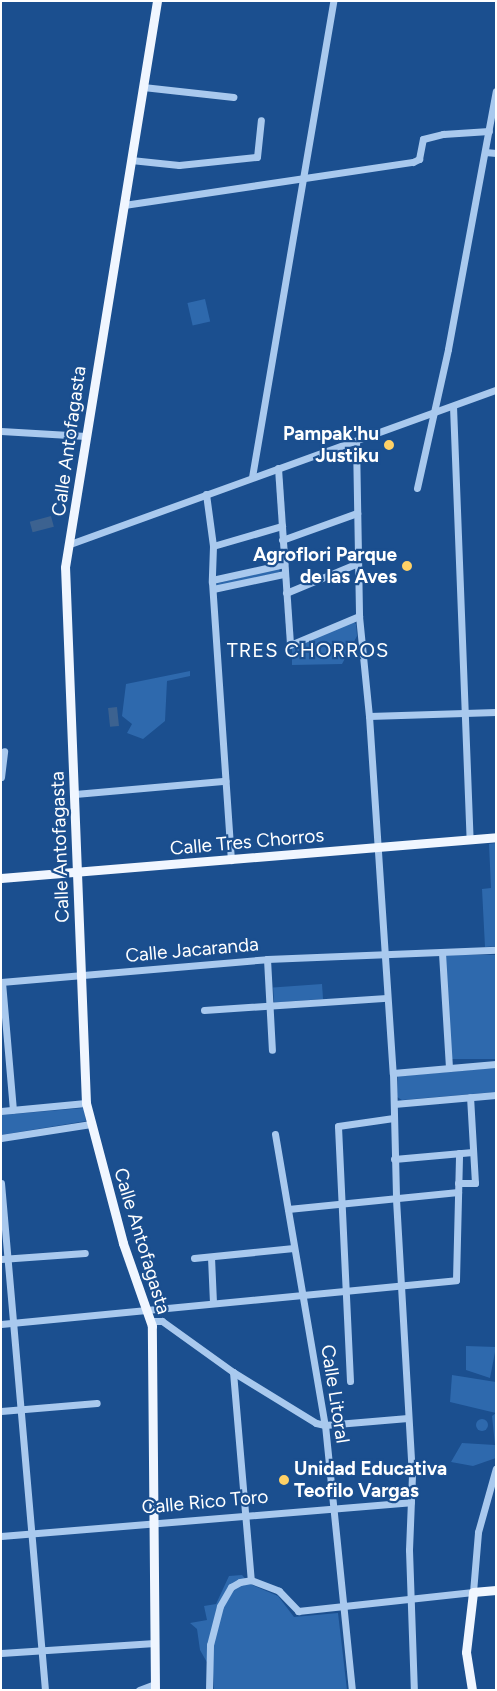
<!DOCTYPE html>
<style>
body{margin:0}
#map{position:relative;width:497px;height:1691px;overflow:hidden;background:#1b4f8f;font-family:Figtree,sans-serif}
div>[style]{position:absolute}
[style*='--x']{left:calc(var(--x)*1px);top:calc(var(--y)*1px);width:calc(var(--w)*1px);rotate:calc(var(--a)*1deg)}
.green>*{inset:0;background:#2e69ad;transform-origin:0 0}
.round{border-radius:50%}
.water>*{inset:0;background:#3c6290;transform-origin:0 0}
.minor>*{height:7px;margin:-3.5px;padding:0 3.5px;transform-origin:3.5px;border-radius:3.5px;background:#a9c9ee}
.major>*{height:9px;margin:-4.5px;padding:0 4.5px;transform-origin:4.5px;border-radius:4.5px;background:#f0f6ff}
.dots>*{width:14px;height:14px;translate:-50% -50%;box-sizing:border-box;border:2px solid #1b4f8f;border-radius:50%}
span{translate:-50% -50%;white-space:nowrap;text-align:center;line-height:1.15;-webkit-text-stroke:4.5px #1b4f8f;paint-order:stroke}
.poi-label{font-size:19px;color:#fff;font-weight:700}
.right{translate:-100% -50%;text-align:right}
.left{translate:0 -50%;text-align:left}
.street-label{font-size:19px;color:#fff}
.neighbourhood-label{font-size:20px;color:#fff;letter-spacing:1px}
.frame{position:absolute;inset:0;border:2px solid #fff;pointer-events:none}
</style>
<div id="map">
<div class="green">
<i style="left:205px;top:299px;width:23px;height:18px;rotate:77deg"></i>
<i style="left:279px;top:568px;width:4px;height:66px;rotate:76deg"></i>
<i style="clip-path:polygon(353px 622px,356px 624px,357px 636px,342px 664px,292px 665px,292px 647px)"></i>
<i style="clip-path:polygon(190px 671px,190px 676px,167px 681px,165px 721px,143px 739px,127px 733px,132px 724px,122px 716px,126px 684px)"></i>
<i style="clip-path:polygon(496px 843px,496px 946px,485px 947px,482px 889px,491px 888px,489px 844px)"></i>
<i style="left:496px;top:955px;width:104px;height:50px;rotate:90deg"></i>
<i style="left:322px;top:984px;width:15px;height:49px;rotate:86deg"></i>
<i style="clip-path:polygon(496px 1068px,496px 1092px,402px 1100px,397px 1097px,398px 1076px)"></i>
<i style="clip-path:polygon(84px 1108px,86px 1121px,1px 1135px,1px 1115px)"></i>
<i style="clip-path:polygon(466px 1346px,496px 1347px,490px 1378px,466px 1370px)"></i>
<i style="clip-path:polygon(452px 1375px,496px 1382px,496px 1413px,450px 1402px)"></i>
<i style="clip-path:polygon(496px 1413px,496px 1458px,473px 1466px,451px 1462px,462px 1443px,495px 1445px,492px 1416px)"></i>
<i class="round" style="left:476px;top:1419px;width:12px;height:12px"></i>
<i style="clip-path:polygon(242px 1575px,250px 1584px,278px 1596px,294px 1617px,338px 1613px,347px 1690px,214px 1690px,213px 1673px,200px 1650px,197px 1629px,190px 1623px,207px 1620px,204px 1606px,216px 1604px,229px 1576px)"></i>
</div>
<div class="water">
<i style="left:51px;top:516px;width:11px;height:22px;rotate:75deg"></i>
<i style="left:117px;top:707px;width:19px;height:9px;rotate:84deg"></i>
</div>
<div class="minor">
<i style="--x:143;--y:87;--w:91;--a:6.3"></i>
<i style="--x:485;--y:152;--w:11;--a:5"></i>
<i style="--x:131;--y:160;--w:48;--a:5.9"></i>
<i style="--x:179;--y:165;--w:78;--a:-5.9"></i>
<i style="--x:257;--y:157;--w:37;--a:-84"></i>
<i style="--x:124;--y:205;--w:292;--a:-8.5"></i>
<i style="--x:413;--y:162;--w:7;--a:-27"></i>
<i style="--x:419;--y:159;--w:20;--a:-79"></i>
<i style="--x:423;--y:139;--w:21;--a:-14"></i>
<i style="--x:443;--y:134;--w:46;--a:-3.7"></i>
<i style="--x:453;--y:406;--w:433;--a:87.8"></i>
<i style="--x:1;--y:431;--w:85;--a:3.4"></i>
<i style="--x:356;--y:441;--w:175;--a:89"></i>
<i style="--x:359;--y:616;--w:100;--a:84.3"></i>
<i style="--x:369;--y:716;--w:358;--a:86.2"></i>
<i style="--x:393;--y:1073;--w:126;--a:88.6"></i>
<i style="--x:396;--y:1199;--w:276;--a:86.7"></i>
<i style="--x:412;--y:1475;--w:75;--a:92.3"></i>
<i style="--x:409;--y:1550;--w:140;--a:88"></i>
<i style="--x:278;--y:468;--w:177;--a:86.1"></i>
<i style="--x:290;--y:645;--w:75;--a:-22.8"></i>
<i style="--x:252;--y:477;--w:483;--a:-80.3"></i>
<i style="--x:417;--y:488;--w:142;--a:-77.4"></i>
<i style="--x:448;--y:349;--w:262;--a:-79.5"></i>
<i style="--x:206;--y:494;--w:52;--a:82.3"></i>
<i style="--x:213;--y:546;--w:36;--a:92"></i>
<i style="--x:212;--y:582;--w:279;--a:86.1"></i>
<i style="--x:282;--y:540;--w:80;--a:-19.8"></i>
<i style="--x:70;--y:544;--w:453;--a:-19.9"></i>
<i style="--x:213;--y:546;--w:72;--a:-16.2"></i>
<i style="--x:212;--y:580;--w:74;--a:-12.5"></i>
<i style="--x:213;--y:589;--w:73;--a:-11.9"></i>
<i style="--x:286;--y:593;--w:78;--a:-22.6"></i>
<i style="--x:369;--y:716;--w:127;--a:-1.8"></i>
<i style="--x:1;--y:777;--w:26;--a:-83"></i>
<i style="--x:75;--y:794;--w:151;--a:-5"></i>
<i style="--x:442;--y:953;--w:115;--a:86.5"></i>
<i style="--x:267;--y:959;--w:91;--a:86.9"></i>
<i style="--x:1;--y:982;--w:267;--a:-4.9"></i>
<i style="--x:267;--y:959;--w:229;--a:-2.3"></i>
<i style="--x:2;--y:982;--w:128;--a:85.1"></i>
<i style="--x:204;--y:1010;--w:183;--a:-3.8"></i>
<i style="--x:393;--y:1073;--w:103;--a:-5"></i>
<i style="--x:394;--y:1104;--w:102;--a:-5"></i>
<i style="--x:1;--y:1111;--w:85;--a:-5.4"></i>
<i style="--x:275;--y:1134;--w:295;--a:80.3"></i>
<i style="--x:325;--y:1425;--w:266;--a:84.2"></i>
<i style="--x:1;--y:1138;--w:91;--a:-8.8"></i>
<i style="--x:394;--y:1159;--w:79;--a:-5.1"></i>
<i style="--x:1;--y:1183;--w:509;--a:85.04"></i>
<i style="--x:458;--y:1183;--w:17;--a:0"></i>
<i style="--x:475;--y:1183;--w:86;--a:-93.3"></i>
<i style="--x:288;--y:1209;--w:171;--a:-5.7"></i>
<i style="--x:211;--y:1257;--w:45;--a:87.5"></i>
<i style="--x:194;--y:1258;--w:100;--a:-5.7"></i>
<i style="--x:1;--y:1259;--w:84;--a:-4.1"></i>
<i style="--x:151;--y:1321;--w:11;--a:0"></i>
<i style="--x:162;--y:1321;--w:87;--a:35.7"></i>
<i style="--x:233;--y:1372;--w:97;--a:31.6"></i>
<i style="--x:316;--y:1423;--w:9;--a:13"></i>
<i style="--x:325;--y:1425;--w:83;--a:-4.8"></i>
<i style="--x:1;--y:1324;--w:457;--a:-5.5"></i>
<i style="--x:456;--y:1280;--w:127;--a:-88.6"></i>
<i style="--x:233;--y:1372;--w:209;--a:85.1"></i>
<i style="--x:350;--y:1381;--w:255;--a:-92.7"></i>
<i style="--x:338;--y:1126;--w:56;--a:-8.3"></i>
<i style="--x:1;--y:1411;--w:96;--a:-4.8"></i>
<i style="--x:1;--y:1536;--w:411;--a:-4.7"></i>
<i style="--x:1;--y:1653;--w:154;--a:-3.7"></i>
<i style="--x:139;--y:1690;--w:17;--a:-21"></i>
<i style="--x:209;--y:1690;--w:45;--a:-88.7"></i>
<i style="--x:210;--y:1645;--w:40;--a:-75.6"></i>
<i style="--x:220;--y:1606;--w:22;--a:-60"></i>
<i style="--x:231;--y:1587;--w:10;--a:-29"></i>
<i style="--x:240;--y:1582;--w:11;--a:-10"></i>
<i style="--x:251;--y:1580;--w:30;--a:21"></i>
<i style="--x:279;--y:1591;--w:28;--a:46"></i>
<i style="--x:298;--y:1611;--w:176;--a:-6.2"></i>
<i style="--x:473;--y:1592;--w:60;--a:-85.2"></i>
<i style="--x:478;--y:1532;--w:66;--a:-74.3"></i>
</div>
<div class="major">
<i style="--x:1;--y:878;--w:497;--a:-4.7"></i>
<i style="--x:155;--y:1690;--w:364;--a:-90.5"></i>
<i style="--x:152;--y:1326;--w:88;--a:-109.3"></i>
<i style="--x:123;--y:1243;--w:145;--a:-104.8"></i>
<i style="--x:86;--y:1103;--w:536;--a:-92.24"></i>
<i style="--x:65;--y:567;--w:573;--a:-80.77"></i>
<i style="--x:472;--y:1690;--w:38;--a:-99"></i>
<i style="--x:466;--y:1652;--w:60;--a:-83.3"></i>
<i style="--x:473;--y:1592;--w:23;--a:-5"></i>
</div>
<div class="dots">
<i style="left:389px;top:445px;background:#ffd166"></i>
<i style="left:407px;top:566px;background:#ffd166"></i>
<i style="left:284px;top:1480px;background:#ffd166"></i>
</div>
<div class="poi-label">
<span class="right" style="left:379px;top:445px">Pampak'hu<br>Justiku</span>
<span class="right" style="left:397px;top:566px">Agroflori Parque<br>de las Aves</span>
<span class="left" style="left:294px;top:1480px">Unidad Educativa<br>Teofilo Vargas</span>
</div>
<div class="street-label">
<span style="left:69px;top:441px;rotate:-82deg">Calle Antofagasta</span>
<span style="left:247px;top:842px;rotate:-5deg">Calle Tres Chorros</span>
<span style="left:60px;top:847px;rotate:-92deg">Calle Antofagasta</span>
<span style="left:192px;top:950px;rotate:-5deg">Calle Jacaranda</span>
<span style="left:142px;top:1241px;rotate:73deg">Calle Antofagasta</span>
<span style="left:335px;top:1394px;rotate:81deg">Calle Litoral</span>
<span style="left:205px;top:1502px;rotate:-5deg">Calle Rico Toro</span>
</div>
<div class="neighbourhood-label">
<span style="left:308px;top:650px">TRES CHORROS</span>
</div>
<div class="frame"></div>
</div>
